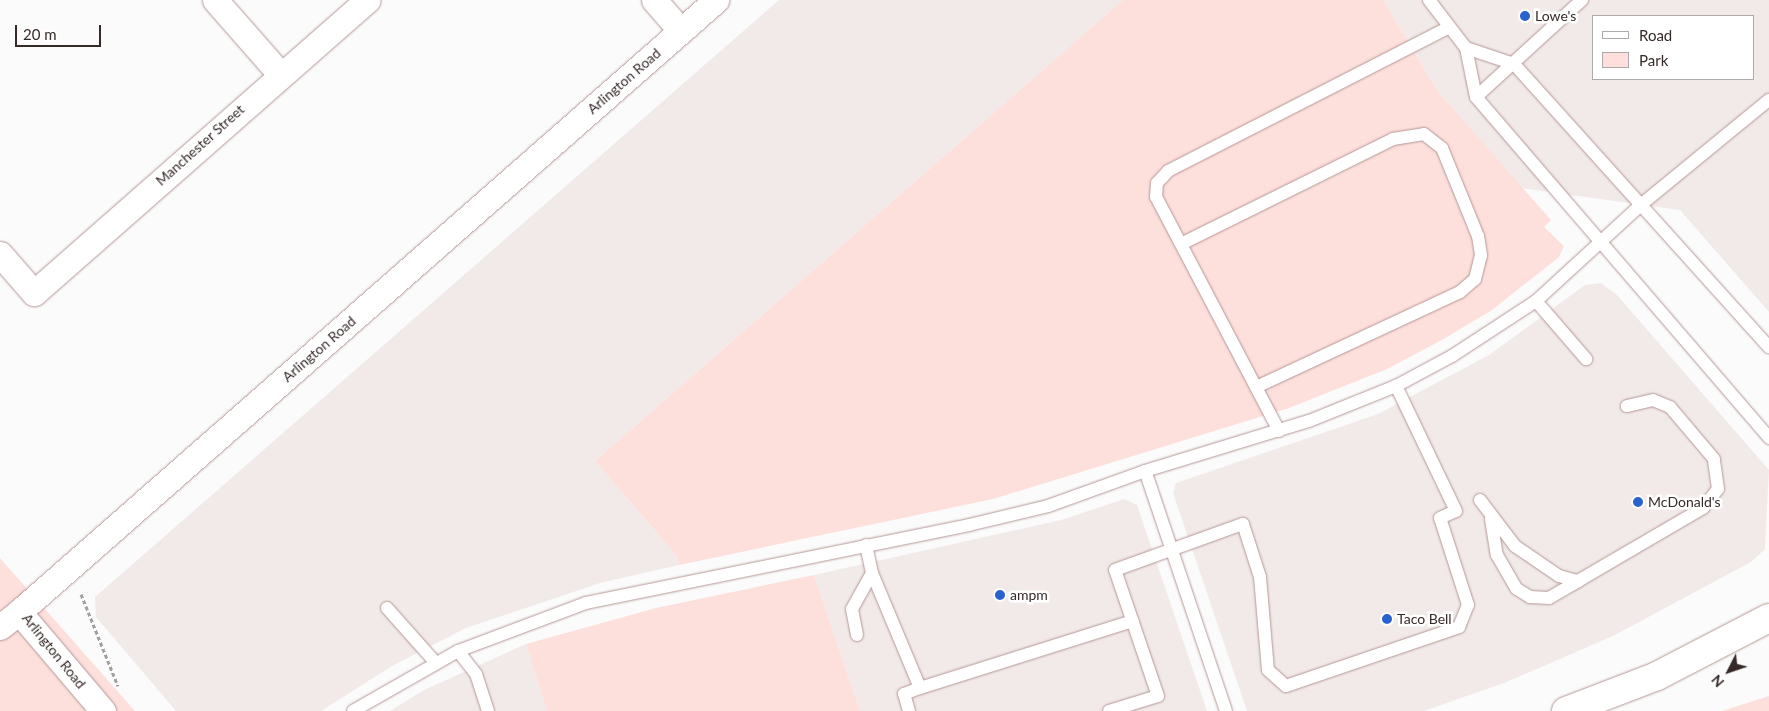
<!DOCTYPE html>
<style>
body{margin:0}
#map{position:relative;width:1769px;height:711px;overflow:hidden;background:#fbfbfb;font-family:Lato,sans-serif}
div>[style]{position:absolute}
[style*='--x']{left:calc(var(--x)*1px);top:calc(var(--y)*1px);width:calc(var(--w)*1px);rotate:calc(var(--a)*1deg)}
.built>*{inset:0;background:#f2eae9}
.green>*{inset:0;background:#fddfdc}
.path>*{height:3px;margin-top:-1.5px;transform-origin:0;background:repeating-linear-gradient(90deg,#a49f9e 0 4px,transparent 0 6.5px)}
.roads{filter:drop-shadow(0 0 1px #b49795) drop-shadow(0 0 1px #b49795)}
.service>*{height:12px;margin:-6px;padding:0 6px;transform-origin:6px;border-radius:6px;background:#fff}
.minor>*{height:25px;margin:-12.5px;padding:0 12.5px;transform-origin:12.5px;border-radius:12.5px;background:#fff}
.secondary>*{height:28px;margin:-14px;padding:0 14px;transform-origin:14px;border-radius:14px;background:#fff}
.dots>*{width:14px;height:14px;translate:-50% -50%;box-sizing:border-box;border:2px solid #fff;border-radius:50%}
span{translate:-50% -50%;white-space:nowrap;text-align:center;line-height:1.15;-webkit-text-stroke:5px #fff;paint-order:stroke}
.poi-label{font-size:14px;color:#362a29}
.left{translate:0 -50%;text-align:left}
.street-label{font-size:14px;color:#362a29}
.legend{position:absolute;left:1592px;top:15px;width:162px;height:65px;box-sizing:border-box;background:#fff;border:1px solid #afaaa9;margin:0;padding:6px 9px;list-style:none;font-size:15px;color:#362a29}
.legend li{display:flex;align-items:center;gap:10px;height:25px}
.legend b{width:25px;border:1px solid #afaaa9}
.north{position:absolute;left:1704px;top:646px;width:50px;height:50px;-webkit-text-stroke:4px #fff;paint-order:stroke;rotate:229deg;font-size:14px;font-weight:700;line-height:20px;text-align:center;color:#362a29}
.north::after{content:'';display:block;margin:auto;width:18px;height:22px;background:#362a29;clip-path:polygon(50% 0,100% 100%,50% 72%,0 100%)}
.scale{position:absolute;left:15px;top:25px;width:86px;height:22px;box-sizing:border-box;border:2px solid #362a29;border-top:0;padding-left:6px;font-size:15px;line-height:18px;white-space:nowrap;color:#362a29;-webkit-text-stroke:4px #fff;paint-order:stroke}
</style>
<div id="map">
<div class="built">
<i style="clip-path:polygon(779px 0,1123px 0,595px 461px,677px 556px,679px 565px,600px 583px,466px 628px,392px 666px,321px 711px,176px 711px,96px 617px,95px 597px)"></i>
<i style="clip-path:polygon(evenodd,1383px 0,1769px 0,1769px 312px,1680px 210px,1521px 188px,1438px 92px,1383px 0,1593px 16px,1753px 16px,1753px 79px,1593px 79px,1593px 16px)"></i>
<i style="clip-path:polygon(1601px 283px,1617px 295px,1769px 470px,1765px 549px,1751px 562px,1613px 636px,1504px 683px,1424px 711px,1247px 711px,1173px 493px,1176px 483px,1378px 414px,1489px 355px,1585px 285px)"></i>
<i style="clip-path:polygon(1124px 499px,1137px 505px,1207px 711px,860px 711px,814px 575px,1061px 520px)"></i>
<i style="clip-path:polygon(526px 644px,547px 711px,390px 711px,424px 690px)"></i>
</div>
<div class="green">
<i style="clip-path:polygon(1123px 0,1383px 0,1438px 92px,1551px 220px,1544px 227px,1564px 246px,1559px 257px,1492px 310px,1440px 341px,1387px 369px,1289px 408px,993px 499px,679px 565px,677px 556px,595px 461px)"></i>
<i style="clip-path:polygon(0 558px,135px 711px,0 711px)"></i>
<i style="clip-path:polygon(814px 575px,860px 711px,547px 711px,526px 644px,656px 608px)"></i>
<i style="clip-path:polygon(1769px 696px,1769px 711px,1722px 711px)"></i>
</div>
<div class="path">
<i style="--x:81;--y:594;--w:99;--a:68.1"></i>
</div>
<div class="roads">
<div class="service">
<i style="--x:1429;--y:0;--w:61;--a:52.4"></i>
<i style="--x:1466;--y:48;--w:50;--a:78.5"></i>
<i style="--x:1476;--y:97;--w:450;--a:49.3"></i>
<i style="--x:1466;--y:48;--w:51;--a:18.4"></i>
<i style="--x:1514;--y:64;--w:381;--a:48"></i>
<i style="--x:1476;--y:97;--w:144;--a:-42.5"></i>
<i style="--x:1181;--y:244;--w:237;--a:-26.3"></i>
<i style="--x:1393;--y:139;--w:31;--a:-9"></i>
<i style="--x:1424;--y:134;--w:23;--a:38"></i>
<i style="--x:1442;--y:148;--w:95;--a:67.8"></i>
<i style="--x:1478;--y:236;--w:19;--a:81"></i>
<i style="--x:1481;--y:255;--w:25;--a:104"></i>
<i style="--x:1475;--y:279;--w:20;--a:139"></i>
<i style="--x:1460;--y:292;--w:225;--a:155"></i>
<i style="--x:1536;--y:301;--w:77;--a:49.2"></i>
<i style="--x:1279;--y:431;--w:264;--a:-117.7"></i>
<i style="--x:1156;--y:197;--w:14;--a:-86"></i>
<i style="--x:1157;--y:183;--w:16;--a:-47"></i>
<i style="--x:1168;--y:171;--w:316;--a:-27.1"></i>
<i style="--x:1480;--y:500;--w:58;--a:52.7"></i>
<i style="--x:1515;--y:546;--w:53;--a:34.3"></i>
<i style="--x:1559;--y:576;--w:20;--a:15"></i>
<i style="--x:1578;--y:581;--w:145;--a:-30.3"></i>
<i style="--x:1703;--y:508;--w:24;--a:-52"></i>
<i style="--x:1718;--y:489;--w:30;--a:-98"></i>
<i style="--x:1714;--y:459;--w:68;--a:-130.2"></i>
<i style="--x:1670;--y:407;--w:18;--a:-158"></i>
<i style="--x:1653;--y:400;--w:27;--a:167"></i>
<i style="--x:1491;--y:519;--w:36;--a:81"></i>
<i style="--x:1497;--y:555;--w:39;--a:60"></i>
<i style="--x:1517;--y:589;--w:15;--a:32"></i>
<i style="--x:1530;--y:597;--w:19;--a:3"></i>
<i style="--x:1549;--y:598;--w:34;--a:-30"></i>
<i style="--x:866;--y:545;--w:29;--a:78"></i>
<i style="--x:872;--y:573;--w:125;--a:67.3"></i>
<i style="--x:387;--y:608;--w:72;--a:48.4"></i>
<i style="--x:857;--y:635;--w:26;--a:-101"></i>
<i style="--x:852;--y:609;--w:41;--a:-60.9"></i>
<i style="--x:458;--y:651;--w:29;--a:52"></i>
<i style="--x:476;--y:674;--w:39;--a:72"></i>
<i style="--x:353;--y:711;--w:121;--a:-29.7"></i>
<i style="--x:458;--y:651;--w:137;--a:-20.6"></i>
<i style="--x:586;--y:603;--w:391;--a:-11.5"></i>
<i style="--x:969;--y:525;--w:81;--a:-13.5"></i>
<i style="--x:1048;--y:506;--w:103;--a:-19.8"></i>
<i style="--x:909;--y:711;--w:18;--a:-106"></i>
<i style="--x:904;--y:694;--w:17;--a:-21"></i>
<i style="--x:920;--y:688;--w:223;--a:-17.5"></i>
<i style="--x:1109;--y:711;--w:51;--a:-17"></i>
<i style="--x:1158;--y:696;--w:133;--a:-108.8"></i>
<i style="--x:1115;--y:570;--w:136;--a:-19.8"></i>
<i style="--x:1243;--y:524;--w:56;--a:72.2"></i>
<i style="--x:1260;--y:577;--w:93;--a:85.1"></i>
<i style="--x:1268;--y:670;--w:24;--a:42"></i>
<i style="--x:1286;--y:686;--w:183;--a:-18.8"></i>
<i style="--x:1459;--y:627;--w:24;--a:-68"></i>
<i style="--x:1468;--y:605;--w:91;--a:-107.8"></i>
<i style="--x:1440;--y:518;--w:17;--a:-24"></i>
<i style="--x:1456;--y:511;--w:139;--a:-115.6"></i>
<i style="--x:1226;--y:711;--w:253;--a:-108.6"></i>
<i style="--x:1145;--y:471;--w:171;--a:-17"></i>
<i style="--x:1309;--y:421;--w:94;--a:-21.9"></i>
<i style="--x:1396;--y:386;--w:64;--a:-28.2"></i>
<i style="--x:1452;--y:356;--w:100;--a:-33.2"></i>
<i style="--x:1536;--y:301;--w:145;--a:-42.5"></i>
<i style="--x:1643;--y:203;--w:163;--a:-39.3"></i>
</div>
<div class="minor">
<i style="--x:215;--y:0;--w:98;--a:48.7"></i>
<i style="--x:654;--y:0;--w:41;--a:48.9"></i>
<i style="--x:0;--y:254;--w:52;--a:48.9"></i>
<i style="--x:34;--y:293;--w:444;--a:-41.3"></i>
<i style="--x:0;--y:627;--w:24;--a:-38"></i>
<i style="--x:103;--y:711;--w:130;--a:-130.3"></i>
<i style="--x:19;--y:612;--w:928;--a:-41.28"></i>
</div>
<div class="secondary">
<i style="--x:1566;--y:711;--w:97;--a:-21"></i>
<i style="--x:1657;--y:676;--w:126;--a:-27.4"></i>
</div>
</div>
<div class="dots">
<i style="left:1525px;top:16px;background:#2862cf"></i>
<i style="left:1638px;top:502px;background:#2862cf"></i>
<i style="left:1000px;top:595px;background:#2862cf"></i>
<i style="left:1387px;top:619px;background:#2862cf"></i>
</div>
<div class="poi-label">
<span class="left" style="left:1535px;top:16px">Lowe's</span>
<span class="left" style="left:1648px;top:502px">McDonald's</span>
<span class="left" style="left:1010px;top:595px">ampm</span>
<span class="left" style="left:1397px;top:619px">Taco Bell</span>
</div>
<div class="street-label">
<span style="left:624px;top:81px;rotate:-41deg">Arlington Road</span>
<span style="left:200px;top:145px;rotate:-42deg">Manchester Street</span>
<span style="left:319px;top:349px;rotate:-41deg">Arlington Road</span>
<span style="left:54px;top:651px;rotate:51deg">Arlington Road</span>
</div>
<ul class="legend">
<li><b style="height:6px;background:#fff"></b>Road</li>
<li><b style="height:14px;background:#fddfdc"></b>Park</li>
</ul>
<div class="north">N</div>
<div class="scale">20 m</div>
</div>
